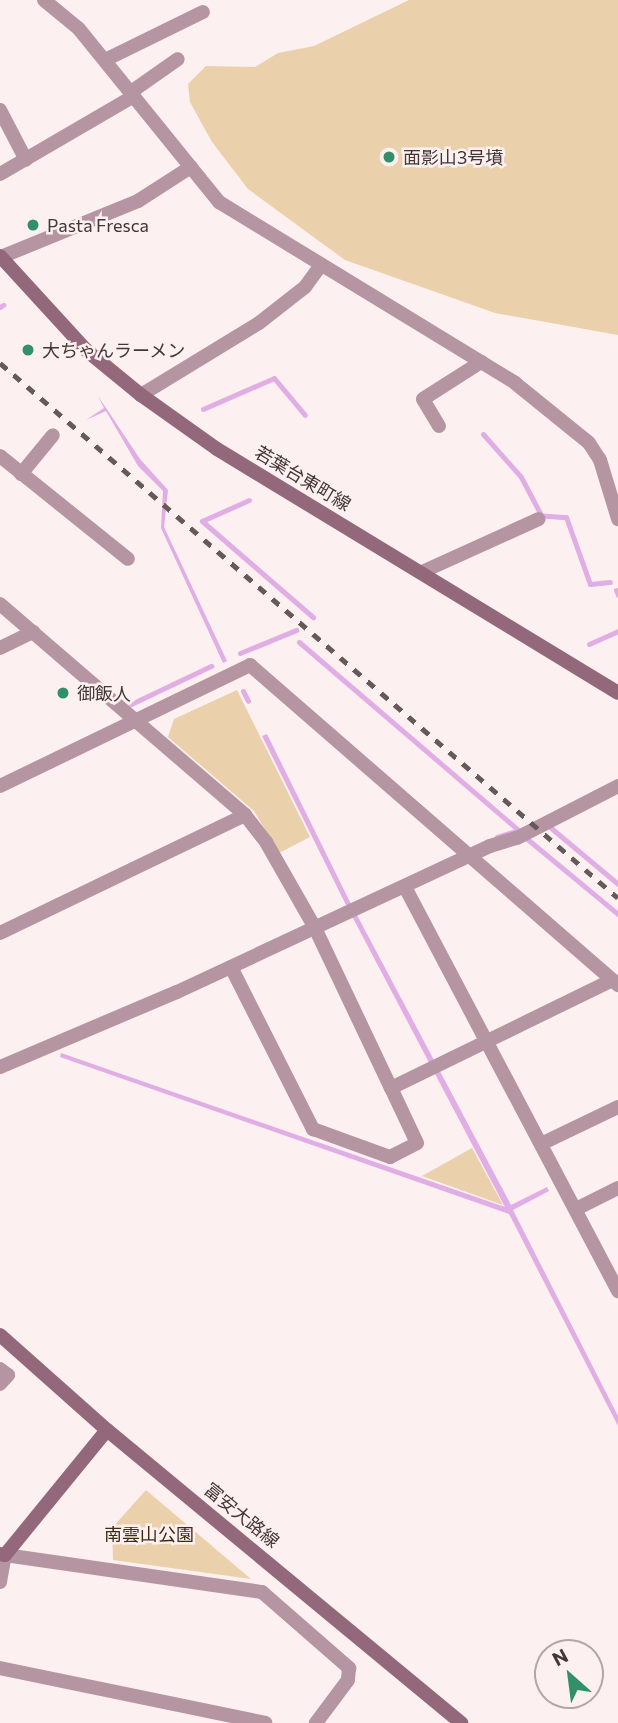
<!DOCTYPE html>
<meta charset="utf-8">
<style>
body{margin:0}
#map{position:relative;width:618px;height:1723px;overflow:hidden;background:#fdf0f0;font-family:Commissioner,"Noto Sans JP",sans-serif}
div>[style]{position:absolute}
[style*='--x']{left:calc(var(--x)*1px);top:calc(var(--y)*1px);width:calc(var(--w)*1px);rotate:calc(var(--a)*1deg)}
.green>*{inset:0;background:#ead0ab}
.water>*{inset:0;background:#e0aee4}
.stream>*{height:5px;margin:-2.5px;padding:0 2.5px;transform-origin:2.5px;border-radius:2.5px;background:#e0aee4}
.street>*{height:14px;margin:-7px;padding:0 7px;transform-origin:7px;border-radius:7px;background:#b595a2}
.secondary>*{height:14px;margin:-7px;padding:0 7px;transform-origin:7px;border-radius:7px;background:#94687b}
.rail>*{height:5px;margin-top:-2.5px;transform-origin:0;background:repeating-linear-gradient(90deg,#665a59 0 9px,transparent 0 18px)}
.dots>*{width:19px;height:19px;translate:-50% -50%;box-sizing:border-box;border:4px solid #fdf0f0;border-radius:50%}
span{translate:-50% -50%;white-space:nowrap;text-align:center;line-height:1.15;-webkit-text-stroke:5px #fdf0f0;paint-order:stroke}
.poi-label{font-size:18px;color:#433736}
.left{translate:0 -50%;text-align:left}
.street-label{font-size:18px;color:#433736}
.park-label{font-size:18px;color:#3d2c10}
.north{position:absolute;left:534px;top:1639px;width:70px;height:70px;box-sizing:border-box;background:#fdf0f0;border:2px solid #b3a6a6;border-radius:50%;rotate:332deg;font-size:19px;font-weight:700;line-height:28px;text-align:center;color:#433736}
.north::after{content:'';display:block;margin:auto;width:24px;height:32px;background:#319068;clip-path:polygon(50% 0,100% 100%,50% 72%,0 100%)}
</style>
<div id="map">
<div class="green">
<i style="clip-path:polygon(409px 0,618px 0,618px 335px,495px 313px,345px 260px,248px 189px,212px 142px,190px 102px,188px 84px,206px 66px,255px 67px,278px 53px,314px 46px)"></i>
<i style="clip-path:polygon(237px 690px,310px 837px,279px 853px,254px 811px,168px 737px,174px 719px)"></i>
<i style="clip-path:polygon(472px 1148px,503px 1205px,422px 1176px)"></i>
<i style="clip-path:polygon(146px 1490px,251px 1579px,113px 1560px,112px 1528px)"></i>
</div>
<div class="water">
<i style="clip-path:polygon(98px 396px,140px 459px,168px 490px,164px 527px,227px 661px,223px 663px,161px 528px,163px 491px,138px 466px,106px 411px,86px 420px,104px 408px)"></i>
<i style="clip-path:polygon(267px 734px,349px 900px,511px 1205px,547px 1187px,549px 1191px,513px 1210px,618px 1416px,618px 1426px,509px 1214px,60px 1057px,61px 1053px,505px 1207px,344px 901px,262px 736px)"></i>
</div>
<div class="stream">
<i style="--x:0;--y:307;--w:4;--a:-34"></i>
<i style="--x:203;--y:409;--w:77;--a:-23.6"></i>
<i style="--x:274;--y:378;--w:48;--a:50"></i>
<i style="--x:483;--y:434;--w:57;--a:48.5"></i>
<i style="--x:521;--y:477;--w:41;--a:62.2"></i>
<i style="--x:249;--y:500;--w:51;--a:155.9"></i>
<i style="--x:202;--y:521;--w:147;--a:40.9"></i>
<i style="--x:535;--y:515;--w:31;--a:4"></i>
<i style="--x:566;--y:517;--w:71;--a:70.3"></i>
<i style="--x:590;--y:584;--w:20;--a:-6"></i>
<i style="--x:616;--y:590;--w:5;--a:68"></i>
<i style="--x:299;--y:642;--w:289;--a:40.6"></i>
<i style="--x:589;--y:644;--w:32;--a:-24"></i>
<i style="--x:240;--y:653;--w:61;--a:-22.3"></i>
<i style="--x:243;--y:691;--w:11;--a:63"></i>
<i style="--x:131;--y:704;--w:89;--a:-25.4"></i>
<i style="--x:551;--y:828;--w:87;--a:39.9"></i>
<i style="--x:497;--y:837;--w:22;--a:-18"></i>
<i style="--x:526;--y:838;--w:119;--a:39.6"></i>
</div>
<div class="street">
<i style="--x:44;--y:0;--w:45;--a:39.6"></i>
<i style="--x:79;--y:29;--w:223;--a:51"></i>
<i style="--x:219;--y:202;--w:347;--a:31.4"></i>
<i style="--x:515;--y:383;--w:95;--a:39"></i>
<i style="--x:589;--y:443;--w:20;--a:57"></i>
<i style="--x:600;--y:460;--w:62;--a:73"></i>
<i style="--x:105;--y:60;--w:109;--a:-26.1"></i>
<i style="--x:131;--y:92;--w:57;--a:-35.1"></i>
<i style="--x:0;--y:110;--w:56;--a:62.5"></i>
<i style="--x:0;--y:174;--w:155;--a:-30.2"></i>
<i style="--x:1;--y:257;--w:148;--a:-22.2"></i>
<i style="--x:138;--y:201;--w:63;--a:-32.7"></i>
<i style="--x:141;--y:395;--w:138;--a:-31.4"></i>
<i style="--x:259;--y:323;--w:58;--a:-38"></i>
<i style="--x:305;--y:287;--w:26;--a:-54"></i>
<i style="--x:439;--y:426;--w:31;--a:-121"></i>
<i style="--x:423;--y:399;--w:69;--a:-32.5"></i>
<i style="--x:0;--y:456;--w:164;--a:38.8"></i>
<i style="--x:21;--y:474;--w:50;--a:-50.6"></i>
<i style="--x:422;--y:572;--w:128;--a:-24.4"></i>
<i style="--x:0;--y:604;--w:323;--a:40.7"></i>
<i style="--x:245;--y:815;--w:34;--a:52"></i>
<i style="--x:266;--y:842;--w:99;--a:60.3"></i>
<i style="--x:315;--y:928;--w:177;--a:64.6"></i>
<i style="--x:391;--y:1088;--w:246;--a:-26"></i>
<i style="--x:0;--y:648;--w:37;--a:-26"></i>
<i style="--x:0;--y:786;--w:278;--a:-25.8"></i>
<i style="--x:250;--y:665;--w:488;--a:41"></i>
<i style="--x:405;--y:887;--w:457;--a:62.2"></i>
<i style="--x:0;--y:933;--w:272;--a:-25.7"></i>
<i style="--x:231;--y:967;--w:182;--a:63.2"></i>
<i style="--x:313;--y:1129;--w:82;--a:20"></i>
<i style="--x:390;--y:1157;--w:30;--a:-27"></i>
<i style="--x:417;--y:1143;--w:61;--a:-115.3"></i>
<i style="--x:0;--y:1067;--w:192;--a:-23"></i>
<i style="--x:177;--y:992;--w:345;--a:-25"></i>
<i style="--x:490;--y:846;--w:28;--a:-17"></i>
<i style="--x:517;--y:838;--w:114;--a:-27.2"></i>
<i style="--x:543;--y:1143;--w:83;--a:-25.6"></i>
<i style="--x:576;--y:1209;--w:47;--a:-26.6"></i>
<i style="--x:0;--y:1369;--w:10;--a:37"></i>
<i style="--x:8;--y:1375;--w:12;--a:132"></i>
<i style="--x:0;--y:1582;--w:27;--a:-80"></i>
<i style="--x:5;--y:1555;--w:260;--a:8.2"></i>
<i style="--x:262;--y:1592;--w:116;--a:41.1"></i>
<i style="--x:349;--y:1668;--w:12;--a:95"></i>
<i style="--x:348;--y:1680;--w:54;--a:126.7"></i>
<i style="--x:0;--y:1668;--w:271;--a:11.7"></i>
</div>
<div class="secondary">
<i style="--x:0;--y:256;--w:127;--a:47.5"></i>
<i style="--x:86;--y:350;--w:71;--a:39.3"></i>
<i style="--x:141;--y:395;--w:93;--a:35.4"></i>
<i style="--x:217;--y:449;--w:469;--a:31.3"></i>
<i style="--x:0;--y:1335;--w:143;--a:41.6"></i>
<i style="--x:107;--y:1430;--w:460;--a:39.6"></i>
<i style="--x:0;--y:1554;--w:5;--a:11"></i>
<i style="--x:5;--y:1555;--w:161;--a:-50.8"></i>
</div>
<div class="rail">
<i style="--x:0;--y:363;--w:817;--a:40.88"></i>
</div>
<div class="dots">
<i style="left:389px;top:157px;background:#319068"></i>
<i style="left:33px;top:225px;background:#319068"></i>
<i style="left:28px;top:350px;background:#319068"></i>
<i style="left:63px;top:693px;background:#319068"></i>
</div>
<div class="poi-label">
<span class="left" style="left:403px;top:157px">面影山3号墳</span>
<span class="left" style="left:47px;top:225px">Pasta Fresca</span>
<span class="left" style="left:42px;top:350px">大ちゃんラーメン</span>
<span class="left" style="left:77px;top:693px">御飯人</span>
</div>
<div class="street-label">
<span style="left:303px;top:478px;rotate:31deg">若葉台東町線</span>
<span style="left:242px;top:1515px;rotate:39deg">富安大路線</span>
</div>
<div class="park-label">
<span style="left:149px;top:1534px">南雲山公園</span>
</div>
<div class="north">N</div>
</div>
